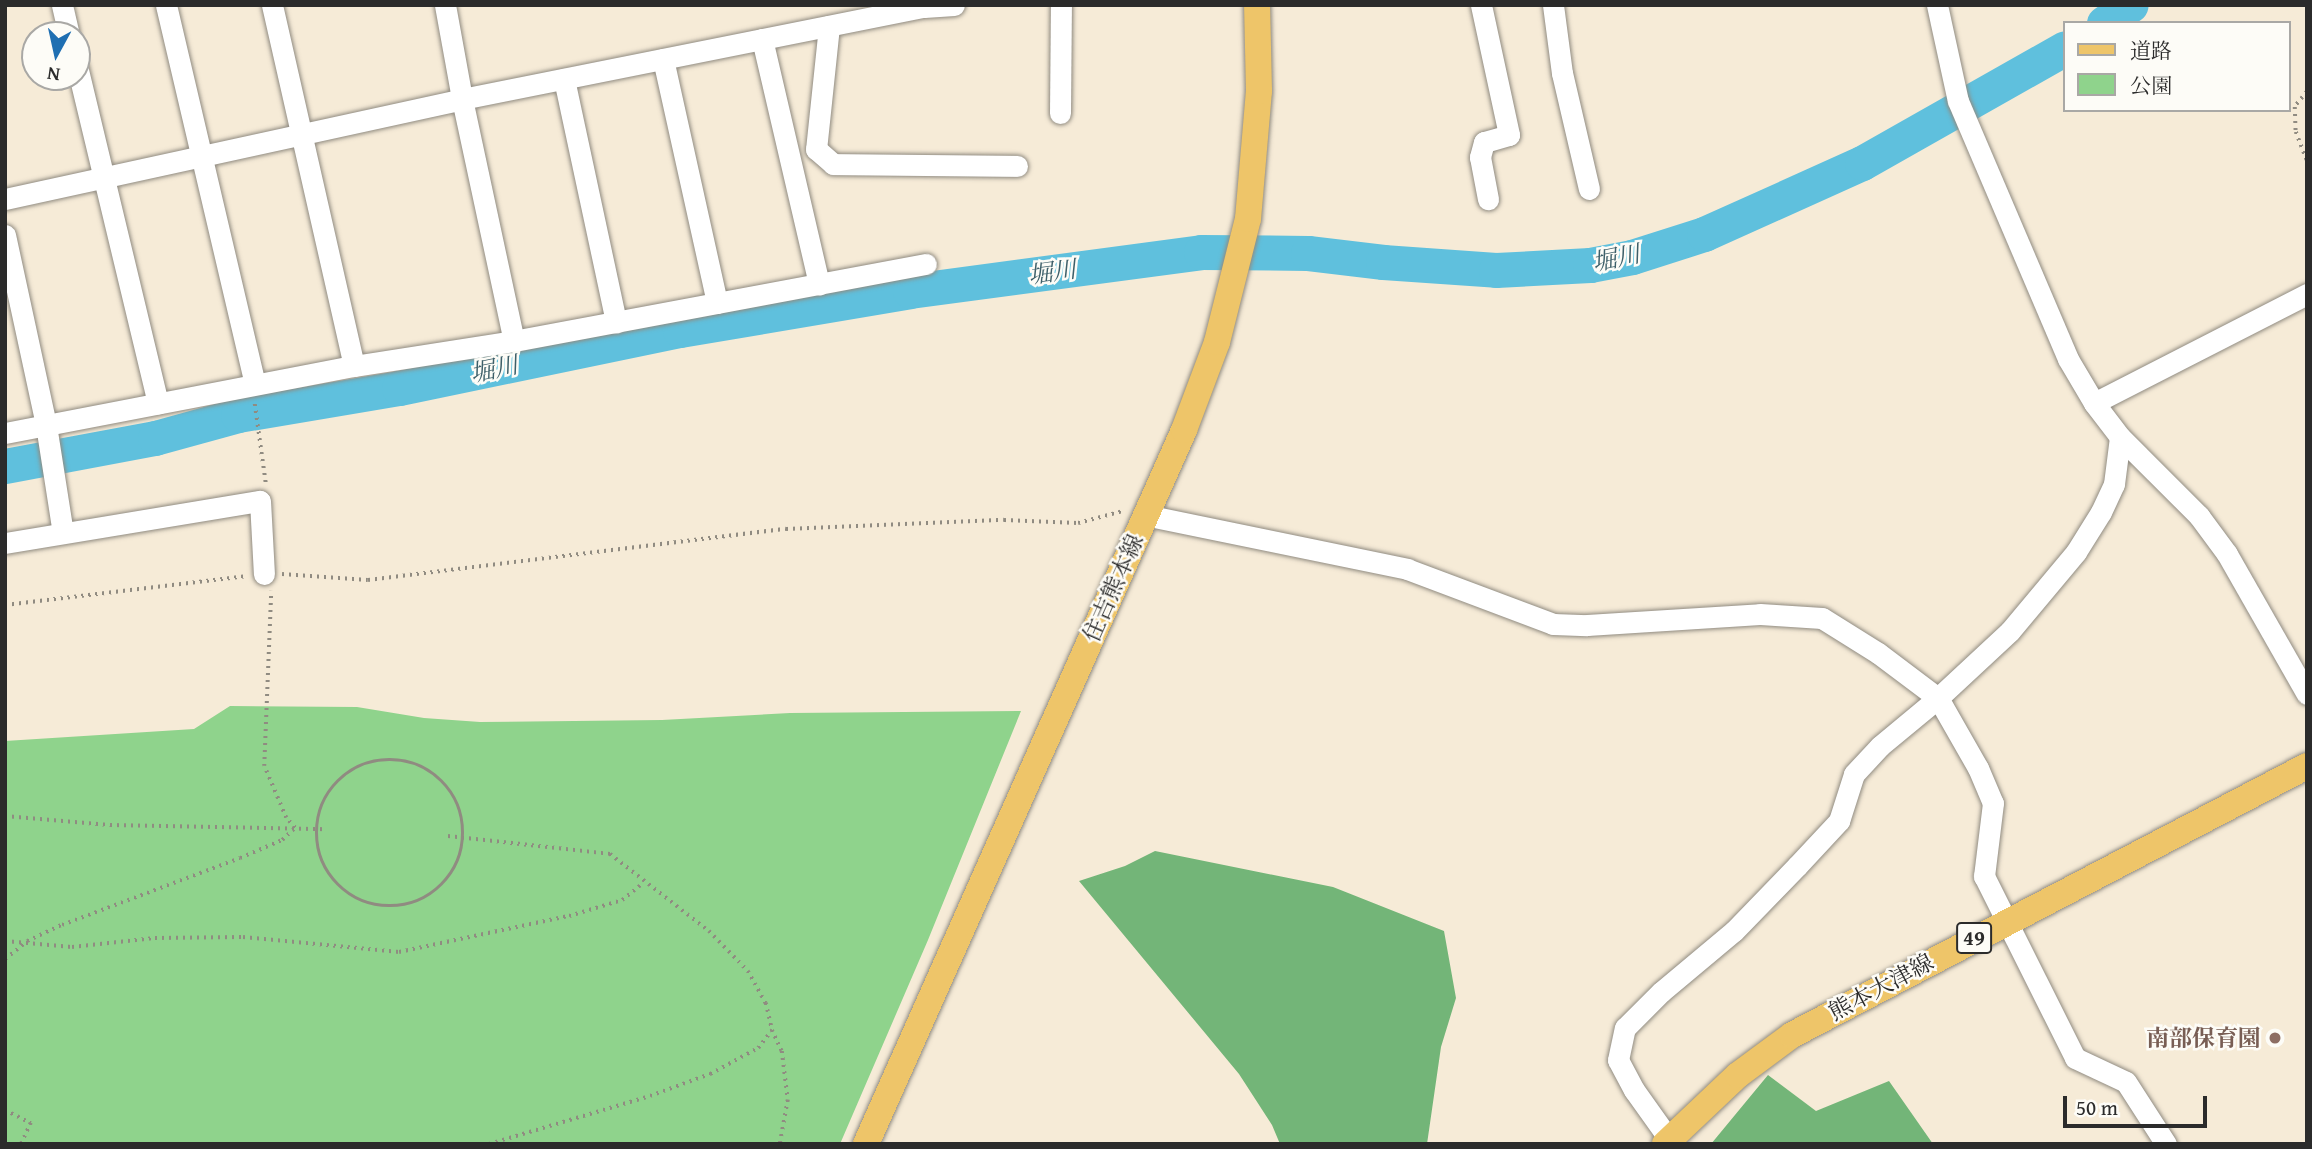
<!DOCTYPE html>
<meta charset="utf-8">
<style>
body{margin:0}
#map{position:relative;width:2312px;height:1149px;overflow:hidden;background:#f6ebd7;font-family:"Gentium Book Plus","Noto Serif JP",serif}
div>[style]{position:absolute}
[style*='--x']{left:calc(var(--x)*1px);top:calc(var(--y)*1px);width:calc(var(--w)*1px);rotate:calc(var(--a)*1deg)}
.green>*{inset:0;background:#8fd38c}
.forest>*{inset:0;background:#73b578}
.river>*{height:35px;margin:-17.5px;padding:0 17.5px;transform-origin:17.5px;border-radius:17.5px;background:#5fc0dd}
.path>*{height:3.5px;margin-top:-1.75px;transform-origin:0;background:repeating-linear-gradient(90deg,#908b81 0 2px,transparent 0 7px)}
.path>.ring{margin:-1.75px;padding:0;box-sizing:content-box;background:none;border:3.5px solid #908b81;border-radius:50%}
.roads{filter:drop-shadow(0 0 2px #908b81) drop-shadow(0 0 2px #908b81)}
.minor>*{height:21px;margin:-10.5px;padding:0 10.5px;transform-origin:10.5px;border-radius:10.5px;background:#fff}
.major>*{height:26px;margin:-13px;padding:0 13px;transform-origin:13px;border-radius:13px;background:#eec569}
.dots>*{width:19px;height:19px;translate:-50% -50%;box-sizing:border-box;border:4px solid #fdfcf7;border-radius:50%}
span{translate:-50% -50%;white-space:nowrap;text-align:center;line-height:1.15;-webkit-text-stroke:5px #fdfcf7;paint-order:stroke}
.shield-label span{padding:2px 5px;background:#fdfcf7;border:2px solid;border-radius:5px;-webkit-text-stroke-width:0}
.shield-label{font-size:21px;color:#2b2b2b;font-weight:700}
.street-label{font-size:23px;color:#2b2b2b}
.education-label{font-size:23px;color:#785e54;font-weight:700}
.right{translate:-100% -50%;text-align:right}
.water-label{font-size:24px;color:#3d5f69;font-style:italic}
.frame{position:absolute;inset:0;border:7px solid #2b2b2b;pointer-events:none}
.legend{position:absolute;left:2063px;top:21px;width:228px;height:91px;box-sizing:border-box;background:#fdfcf7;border:2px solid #a9a8a5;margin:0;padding:9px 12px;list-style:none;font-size:21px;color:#2b2b2b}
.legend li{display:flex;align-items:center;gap:14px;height:35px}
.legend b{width:35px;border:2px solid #a9a8a5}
.north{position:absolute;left:21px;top:21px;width:70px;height:70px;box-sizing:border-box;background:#fdfcf7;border:2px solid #a9a8a5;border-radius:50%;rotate:188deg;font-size:19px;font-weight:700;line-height:28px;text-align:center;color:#2b2b2b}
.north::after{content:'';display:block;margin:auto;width:24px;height:32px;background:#1f6fb2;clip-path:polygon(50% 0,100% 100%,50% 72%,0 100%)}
.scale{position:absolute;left:2063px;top:1096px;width:144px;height:32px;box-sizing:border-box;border:4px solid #2b2b2b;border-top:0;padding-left:9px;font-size:21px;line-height:24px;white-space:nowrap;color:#2b2b2b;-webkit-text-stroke:5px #fdfcf7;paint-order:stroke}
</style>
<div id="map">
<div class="green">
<i style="clip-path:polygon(230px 706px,357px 707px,424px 718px,480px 722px,662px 720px,790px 713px,1021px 711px,928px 940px,840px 1144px,5px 1144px,5px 741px,194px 729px)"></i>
</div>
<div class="forest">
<i style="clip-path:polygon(1155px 851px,1333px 887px,1444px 931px,1456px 998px,1441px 1047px,1427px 1144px,1280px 1144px,1272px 1125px,1239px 1074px,1079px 881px,1125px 866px)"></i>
<i style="clip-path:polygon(1768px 1075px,1816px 1111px,1889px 1081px,1933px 1144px,1711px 1144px)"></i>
</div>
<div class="river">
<i style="--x:2104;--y:23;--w:32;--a:-34"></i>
<i style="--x:5;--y:466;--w:153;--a:-10.6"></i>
<i style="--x:155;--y:438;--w:86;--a:-15.5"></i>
<i style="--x:238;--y:415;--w:163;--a:-9.5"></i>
<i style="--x:399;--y:388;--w:287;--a:-11.7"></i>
<i style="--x:680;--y:330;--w:233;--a:-9.6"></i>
<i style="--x:910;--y:291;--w:294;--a:-7.6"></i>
<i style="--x:1201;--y:252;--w:107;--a:0.5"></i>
<i style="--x:1308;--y:253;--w:76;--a:6.8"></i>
<i style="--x:1383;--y:262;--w:113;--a:4"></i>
<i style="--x:1496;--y:270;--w:94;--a:-3"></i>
<i style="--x:1590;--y:265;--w:43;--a:-10.8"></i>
<i style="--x:1632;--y:257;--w:76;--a:-17.7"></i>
<i style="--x:1704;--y:234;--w:173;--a:-24.2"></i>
<i style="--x:1862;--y:163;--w:233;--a:-29.5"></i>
</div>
<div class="path">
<i style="--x:2307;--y:92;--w:19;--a:129"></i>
<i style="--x:2295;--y:107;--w:25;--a:88"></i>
<i style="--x:2296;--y:132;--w:30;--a:69"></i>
<i style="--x:255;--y:404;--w:80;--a:82.1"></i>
<i style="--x:282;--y:574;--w:86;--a:4"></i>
<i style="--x:368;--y:580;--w:421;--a:-7"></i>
<i style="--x:786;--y:529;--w:218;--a:-2.4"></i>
<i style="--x:1004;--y:520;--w:74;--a:2.3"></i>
<i style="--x:1078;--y:523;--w:47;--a:-14.9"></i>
<i style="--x:5;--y:605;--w:244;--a:-6.8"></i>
<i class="ring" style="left:317px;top:760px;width:142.5px;height:142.5px"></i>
<i style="--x:5;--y:816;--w:105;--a:4.9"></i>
<i style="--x:110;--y:825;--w:217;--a:1.1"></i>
<i style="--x:448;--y:836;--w:163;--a:6.3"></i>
<i style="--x:610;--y:854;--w:125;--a:37.9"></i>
<i style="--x:709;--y:931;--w:56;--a:45.7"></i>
<i style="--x:748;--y:971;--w:37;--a:61"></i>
<i style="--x:766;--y:1003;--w:28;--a:77"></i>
<i style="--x:5;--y:941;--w:67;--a:5.1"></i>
<i style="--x:72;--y:947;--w:83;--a:-6.2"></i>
<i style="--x:155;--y:938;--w:88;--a:-0.7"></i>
<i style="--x:243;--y:937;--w:157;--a:5.5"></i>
<i style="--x:399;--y:952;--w:174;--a:-12"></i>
<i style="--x:569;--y:916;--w:55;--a:-16.8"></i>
<i style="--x:622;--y:900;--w:27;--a:-39"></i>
<i style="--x:5;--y:959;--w:28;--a:-39"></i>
<i style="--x:27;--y:941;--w:38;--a:-25"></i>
<i style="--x:62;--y:925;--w:190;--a:-20.6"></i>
<i style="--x:240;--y:858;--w:46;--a:-23.2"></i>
<i style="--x:282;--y:840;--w:18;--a:-43"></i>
<i style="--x:295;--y:828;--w:13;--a:-132"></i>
<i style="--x:286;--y:818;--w:56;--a:-112.9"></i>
<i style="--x:264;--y:766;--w:175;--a:-87.7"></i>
<i style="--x:5;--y:1110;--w:29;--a:27"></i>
<i style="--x:31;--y:1123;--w:23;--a:115"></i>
<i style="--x:489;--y:1144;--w:168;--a:-16.6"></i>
<i style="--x:650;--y:1096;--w:64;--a:-20.1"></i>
<i style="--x:710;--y:1074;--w:55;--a:-28.4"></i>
<i style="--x:758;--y:1048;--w:23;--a:-52"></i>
<i style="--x:772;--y:1030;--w:23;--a:65"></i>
<i style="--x:782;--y:1051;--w:49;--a:83"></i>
<i style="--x:788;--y:1100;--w:45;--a:100.3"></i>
</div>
<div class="roads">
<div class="minor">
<i style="--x:62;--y:5;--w:31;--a:77"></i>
<i style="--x:166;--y:5;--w:389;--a:76.8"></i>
<i style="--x:272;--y:5;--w:370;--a:77.2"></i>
<i style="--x:445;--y:5;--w:96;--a:79.7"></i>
<i style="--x:462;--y:99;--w:248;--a:77.9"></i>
<i style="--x:1481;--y:5;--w:133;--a:77.8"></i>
<i style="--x:1509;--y:135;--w:26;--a:164"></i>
<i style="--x:1484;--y:142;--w:16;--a:105"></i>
<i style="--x:1480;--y:157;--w:43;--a:79.2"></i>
<i style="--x:1553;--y:5;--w:69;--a:82.5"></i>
<i style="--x:1562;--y:73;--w:119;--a:76.9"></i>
<i style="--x:1937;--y:5;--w:98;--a:77.7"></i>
<i style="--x:1958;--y:101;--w:280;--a:66.9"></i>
<i style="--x:2068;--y:359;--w:51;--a:59.4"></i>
<i style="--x:2094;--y:403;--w:43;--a:52.6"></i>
<i style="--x:2120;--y:437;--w:112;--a:45"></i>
<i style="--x:2199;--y:516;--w:47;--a:53.6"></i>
<i style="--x:2227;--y:554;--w:161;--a:60.3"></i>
<i style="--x:829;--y:26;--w:124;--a:96"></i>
<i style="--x:816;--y:149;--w:23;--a:41"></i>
<i style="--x:833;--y:164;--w:184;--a:0.6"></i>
<i style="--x:762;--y:39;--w:252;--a:76.9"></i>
<i style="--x:663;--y:59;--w:250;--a:77.5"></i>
<i style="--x:77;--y:66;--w:347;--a:76.5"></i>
<i style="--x:564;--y:79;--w:249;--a:77.9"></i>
<i style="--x:1060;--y:113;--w:108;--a:-89.5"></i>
<i style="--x:5;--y:199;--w:468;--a:-12.3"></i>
<i style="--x:462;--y:99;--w:471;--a:-11.3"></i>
<i style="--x:924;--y:7;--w:30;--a:-4"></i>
<i style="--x:5;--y:235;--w:194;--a:77.8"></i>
<i style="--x:46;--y:425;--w:109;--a:81.1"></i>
<i style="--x:2094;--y:403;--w:239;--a:-27.1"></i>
<i style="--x:5;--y:433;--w:355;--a:-10.9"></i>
<i style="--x:354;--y:366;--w:162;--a:-8.9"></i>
<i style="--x:514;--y:341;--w:419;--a:-10.6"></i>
<i style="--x:1145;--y:515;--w:268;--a:11.6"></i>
<i style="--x:1407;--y:569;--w:156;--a:20.6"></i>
<i style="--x:1553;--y:624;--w:34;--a:2"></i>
<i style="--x:1587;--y:625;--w:173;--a:-3.6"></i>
<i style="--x:1760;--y:614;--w:62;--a:3.7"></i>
<i style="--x:1822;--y:618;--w:66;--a:32"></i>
<i style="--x:1878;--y:653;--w:75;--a:36.9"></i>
<i style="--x:1938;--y:698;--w:81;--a:60.3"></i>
<i style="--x:1978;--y:768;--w:38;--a:67"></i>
<i style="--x:1993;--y:803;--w:74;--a:97"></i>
<i style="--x:1984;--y:876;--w:203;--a:63.4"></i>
<i style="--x:2075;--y:1058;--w:56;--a:25.2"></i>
<i style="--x:2126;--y:1082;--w:74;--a:57.2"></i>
<i style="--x:5;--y:543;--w:258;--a:-9.4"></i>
<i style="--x:260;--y:501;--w:73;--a:86.9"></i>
<i style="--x:1669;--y:1139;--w:60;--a:-125.5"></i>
<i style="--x:1634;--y:1090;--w:34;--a:-118"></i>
<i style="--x:1618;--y:1060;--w:33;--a:-78"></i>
<i style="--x:1625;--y:1028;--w:51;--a:-45"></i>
<i style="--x:1661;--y:992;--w:95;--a:-39.9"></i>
<i style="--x:1734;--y:931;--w:91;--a:-45.9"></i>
<i style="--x:1797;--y:866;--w:62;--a:-47"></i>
<i style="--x:1839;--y:821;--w:49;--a:-72.3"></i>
<i style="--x:1854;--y:774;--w:38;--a:-47"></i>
<i style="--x:1880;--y:746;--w:75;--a:-39.6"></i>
<i style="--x:1938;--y:698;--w:98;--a:-42.9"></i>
<i style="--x:2010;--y:631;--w:103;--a:-50.1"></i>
<i style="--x:2076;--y:552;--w:47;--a:-58"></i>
<i style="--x:2101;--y:512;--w:31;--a:-65"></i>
<i style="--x:2114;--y:484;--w:47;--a:-82.7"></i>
</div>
<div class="major">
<i style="--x:866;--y:1144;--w:782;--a:-65.99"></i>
<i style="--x:1184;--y:430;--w:94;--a:-69.4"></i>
<i style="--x:1217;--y:342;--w:127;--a:-75.9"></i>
<i style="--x:1248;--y:219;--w:128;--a:-85.1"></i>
<i style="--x:1259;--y:91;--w:86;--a:-91.3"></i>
<i style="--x:1665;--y:1144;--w:100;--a:-43.4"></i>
<i style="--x:1738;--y:1075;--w:67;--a:-36.5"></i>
<i style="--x:1792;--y:1035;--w:581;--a:-27.58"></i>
</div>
</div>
<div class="dots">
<i style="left:2275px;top:1038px;background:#8d6e63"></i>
</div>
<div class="shield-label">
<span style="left:1974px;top:938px">49</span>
</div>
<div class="street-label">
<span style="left:1113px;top:588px;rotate:-66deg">住吉熊本線</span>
<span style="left:1881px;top:987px;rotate:-28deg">熊本大津線</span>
</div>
<div class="education-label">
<span class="right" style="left:2261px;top:1038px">南部保育園</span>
</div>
<div class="water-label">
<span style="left:1616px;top:258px;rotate:-12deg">堀川</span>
<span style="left:1052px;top:272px;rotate:-8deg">堀川</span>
<span style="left:494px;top:369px;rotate:-12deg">堀川</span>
</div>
<div class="frame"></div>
<ul class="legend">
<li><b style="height:9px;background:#eec569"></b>道路</li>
<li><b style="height:19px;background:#8fd38c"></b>公園</li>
</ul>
<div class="north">N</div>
<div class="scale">50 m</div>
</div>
